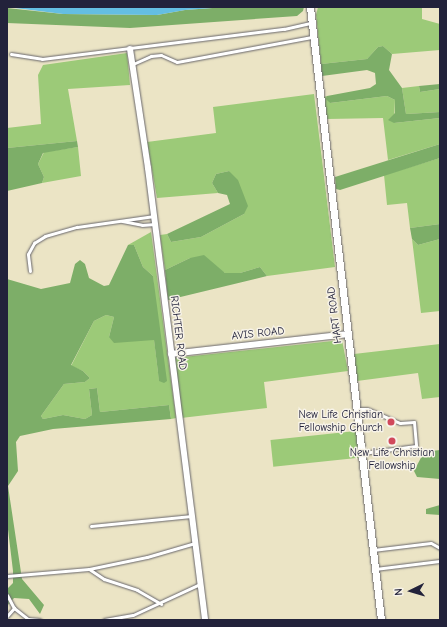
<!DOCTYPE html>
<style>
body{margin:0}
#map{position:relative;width:447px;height:627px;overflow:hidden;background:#ebe4c5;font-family:"Comic Neue",sans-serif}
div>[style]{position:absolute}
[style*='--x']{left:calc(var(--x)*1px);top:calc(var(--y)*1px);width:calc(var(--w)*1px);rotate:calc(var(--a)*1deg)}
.green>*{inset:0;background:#9cca78;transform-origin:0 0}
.forest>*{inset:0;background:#7dae68}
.water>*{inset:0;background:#64bee2}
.roads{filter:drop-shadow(0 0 1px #68666b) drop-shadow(0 0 1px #68666b)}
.service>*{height:3px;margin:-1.5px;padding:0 1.5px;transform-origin:1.5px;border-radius:1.5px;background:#fff}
.minor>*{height:6px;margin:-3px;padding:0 3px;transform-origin:3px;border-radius:3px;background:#fff}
.tertiary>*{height:7px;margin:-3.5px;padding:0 3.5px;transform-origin:3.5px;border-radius:3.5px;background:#fff}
.dots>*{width:11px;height:11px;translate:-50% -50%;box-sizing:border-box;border:2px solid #f7f3e8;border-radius:50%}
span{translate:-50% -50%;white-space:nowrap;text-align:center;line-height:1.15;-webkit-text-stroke:3px #f7f3e8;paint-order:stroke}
.street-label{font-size:11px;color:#22223b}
.poi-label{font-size:11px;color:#22223b}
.right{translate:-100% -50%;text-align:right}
.frame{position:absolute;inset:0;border:8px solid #22223b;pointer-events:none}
.north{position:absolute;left:391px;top:571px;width:40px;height:40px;-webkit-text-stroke:3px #f7f3e8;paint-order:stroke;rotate:265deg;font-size:11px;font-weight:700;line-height:16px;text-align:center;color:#22223b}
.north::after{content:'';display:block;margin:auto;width:14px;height:18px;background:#22223b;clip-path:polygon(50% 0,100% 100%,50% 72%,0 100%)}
</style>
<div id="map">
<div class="green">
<i style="clip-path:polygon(318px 7px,422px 7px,422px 19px,440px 24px,440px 50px,392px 54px,383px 46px,378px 47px,367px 59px,321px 64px,316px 15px)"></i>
<i style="clip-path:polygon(127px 53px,130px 85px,68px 89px,77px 141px,7px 148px,7px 128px,41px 124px,38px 75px,43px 65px)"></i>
<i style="clip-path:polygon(419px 86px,420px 92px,440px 89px,440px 112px,406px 114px,402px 88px)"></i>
<i style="clip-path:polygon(314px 94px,335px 267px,267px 276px,260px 267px,240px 273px,225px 273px,213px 266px,190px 258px,165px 270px,160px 235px,167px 234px,171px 242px,201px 237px,244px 214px,229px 171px,216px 174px,212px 183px,218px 193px,157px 198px,147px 142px,216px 133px,213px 107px)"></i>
<i style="clip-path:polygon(327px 96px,330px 103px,387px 96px,395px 100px,394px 123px,440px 118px,440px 144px,388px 160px,383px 118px,327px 119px,324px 97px)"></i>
<i style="clip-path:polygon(78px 147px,81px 176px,42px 183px,44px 177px,38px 164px,44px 152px)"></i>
<i style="clip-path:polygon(440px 158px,440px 224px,410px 228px,407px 203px,387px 205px,384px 175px)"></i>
<i style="clip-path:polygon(151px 232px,176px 418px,171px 419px,169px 405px,100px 412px,97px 388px,89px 389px,92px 415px,85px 419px,63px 415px,43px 419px,41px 416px,64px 384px,85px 382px,90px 378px,83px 371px,71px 366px,94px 321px,106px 315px,114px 317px,109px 337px,154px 339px,159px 381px,153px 276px,143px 267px,134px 245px,128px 245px)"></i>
<i style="clip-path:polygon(412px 239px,418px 245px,440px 239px,440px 311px,421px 313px)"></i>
<i style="clip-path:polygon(342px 340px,348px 371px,264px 382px,267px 408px,181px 418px,174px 358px)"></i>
<i style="clip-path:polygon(440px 344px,440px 397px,422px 399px,418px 373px,357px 381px,354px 354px)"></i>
<i style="left:356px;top:431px;width:27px;height:86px;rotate:84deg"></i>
</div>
<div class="forest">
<i style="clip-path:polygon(226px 7px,304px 7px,303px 11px,297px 16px,130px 28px,7px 23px,7px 8px,63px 14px,157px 15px,185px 10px)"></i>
<i style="clip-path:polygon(383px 46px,392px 54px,389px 70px,402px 88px,406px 114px,440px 112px,440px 118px,394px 123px,388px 120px,395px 113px,395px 100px,387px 96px,330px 103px,326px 99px,327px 96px,370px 88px,376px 84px,375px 73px,367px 70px,322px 76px,321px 64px,367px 59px,378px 47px)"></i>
<i style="clip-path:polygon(440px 84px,440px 89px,420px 92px,419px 86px)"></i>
<i style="clip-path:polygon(77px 141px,78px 147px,43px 153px,38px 164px,44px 177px,42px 183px,7px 191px,7px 148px)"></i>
<i style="clip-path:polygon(440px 144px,440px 158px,340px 190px,336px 189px,335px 177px)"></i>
<i style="clip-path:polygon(229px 171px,238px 180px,248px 206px,244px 214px,201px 237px,171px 242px,167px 234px,230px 204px,227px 195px,218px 193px,212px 183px,216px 174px)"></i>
<i style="clip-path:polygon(440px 224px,440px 239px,418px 245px,412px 239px,410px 228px)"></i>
<i style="clip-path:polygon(128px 245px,134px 245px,143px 267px,153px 276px,167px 381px,164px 383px,159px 381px,154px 340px,114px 343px,109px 337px,114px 317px,106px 315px,94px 321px,71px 365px,83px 371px,90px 378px,85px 382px,64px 384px,41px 416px,43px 419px,63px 415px,85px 419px,92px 415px,89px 389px,97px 388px,100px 412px,169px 405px,171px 419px,53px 429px,20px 436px,16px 442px,18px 471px,8px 486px,22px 579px,44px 605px,40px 614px,29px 599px,14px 598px,7px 606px,7px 589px,13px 583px,13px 571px,7px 521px,7px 279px,41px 289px,70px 283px,75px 264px,80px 260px,85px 264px,89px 278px,104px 286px,109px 285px)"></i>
<i style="clip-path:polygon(204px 255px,225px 273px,240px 273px,260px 267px,267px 276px,168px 300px,165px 270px,190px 258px)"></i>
<i style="clip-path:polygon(440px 450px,440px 479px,417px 477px,414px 471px,424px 452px)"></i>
<i style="clip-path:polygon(440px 505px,440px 515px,426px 514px,426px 509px)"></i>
</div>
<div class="water">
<i style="clip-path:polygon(7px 7px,226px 7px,185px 10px,157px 15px,63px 14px)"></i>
</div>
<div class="roads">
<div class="service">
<i style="--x:11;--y:54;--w:31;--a:9"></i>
<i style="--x:42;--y:59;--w:244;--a:-7.1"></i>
<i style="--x:284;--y:29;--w:28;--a:-13"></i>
<i style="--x:133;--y:64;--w:20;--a:-24"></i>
<i style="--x:151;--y:56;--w:10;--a:-6"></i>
<i style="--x:161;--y:55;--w:17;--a:24"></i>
<i style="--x:177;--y:62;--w:137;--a:-10.5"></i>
<i style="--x:122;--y:221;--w:20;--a:11"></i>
<i style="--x:142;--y:225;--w:13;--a:-4"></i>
<i style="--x:30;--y:271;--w:17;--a:-97"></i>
<i style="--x:28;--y:254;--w:13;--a:-61"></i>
<i style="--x:34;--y:243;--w:13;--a:-32"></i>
<i style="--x:45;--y:236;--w:33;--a:-16"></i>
<i style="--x:77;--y:227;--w:78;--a:-8.1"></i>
<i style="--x:357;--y:409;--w:10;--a:0"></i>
<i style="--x:367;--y:409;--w:36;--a:23"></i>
<i style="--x:400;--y:423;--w:14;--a:-4"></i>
<i style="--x:414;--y:422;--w:24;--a:85"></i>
<i style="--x:416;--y:446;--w:54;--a:172.6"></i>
<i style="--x:91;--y:526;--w:101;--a:-5.7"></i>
<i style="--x:373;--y:550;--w:58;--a:-6.9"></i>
<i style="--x:431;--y:543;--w:10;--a:29"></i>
<i style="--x:89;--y:569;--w:18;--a:34"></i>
<i style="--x:104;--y:579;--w:35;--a:18"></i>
<i style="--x:137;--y:590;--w:28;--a:30"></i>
<i style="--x:375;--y:569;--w:65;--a:-7"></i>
<i style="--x:7;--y:576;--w:82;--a:-4.9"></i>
<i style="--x:89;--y:569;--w:59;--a:-11.7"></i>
<i style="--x:147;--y:557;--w:50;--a:-16.3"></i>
<i style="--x:7;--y:595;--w:15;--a:62"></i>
<i style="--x:14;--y:608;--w:18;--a:38"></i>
<i style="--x:28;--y:619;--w:12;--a:5"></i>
<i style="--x:7;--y:616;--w:11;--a:-49"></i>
<i style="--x:104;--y:620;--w:29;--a:-10"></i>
<i style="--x:133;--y:615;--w:74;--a:-24.8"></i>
</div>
<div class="minor">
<i style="--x:130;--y:49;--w:120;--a:81.4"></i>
<i style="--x:148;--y:168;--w:456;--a:82.8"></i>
<i style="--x:171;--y:354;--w:178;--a:-6.4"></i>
</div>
<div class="tertiary">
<i style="--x:310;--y:7;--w:617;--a:83.39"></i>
</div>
</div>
<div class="dots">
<i style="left:391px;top:422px;background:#d1495b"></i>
<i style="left:392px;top:441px;background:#d1495b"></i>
</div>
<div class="street-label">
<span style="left:335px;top:315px;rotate:-97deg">HART ROAD</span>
<span style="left:178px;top:333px;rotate:83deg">RICHTER ROAD</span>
<span style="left:258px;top:334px;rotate:-6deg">AVIS ROAD</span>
</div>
<div class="poi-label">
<span class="right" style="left:383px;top:422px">New Life Christian<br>Fellowship Church</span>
<span style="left:392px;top:460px">New Life Christian<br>Fellowship</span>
</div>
<div class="frame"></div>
<div class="north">N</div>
</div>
